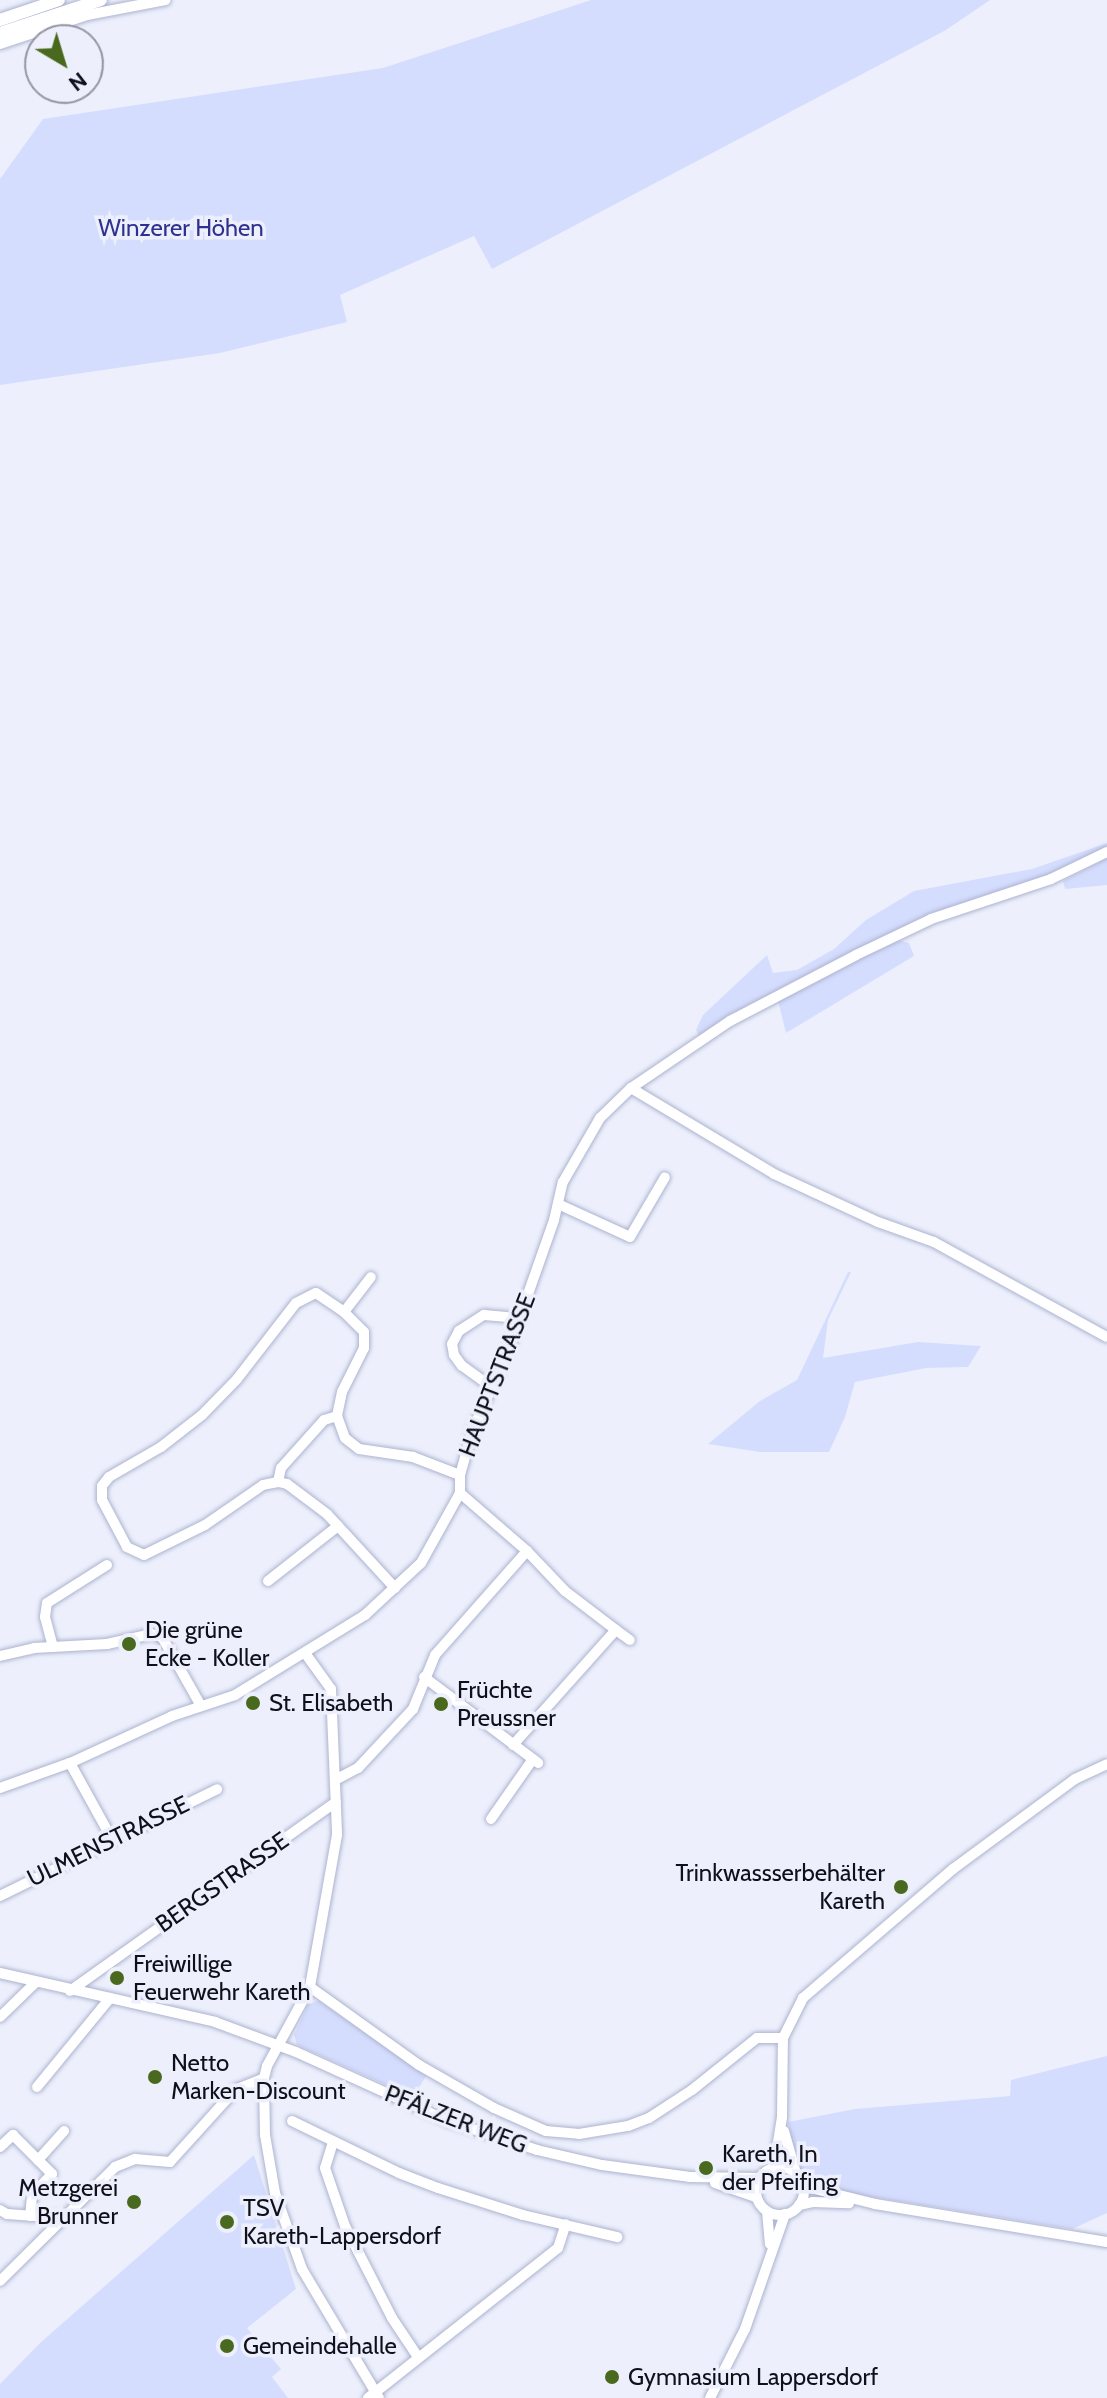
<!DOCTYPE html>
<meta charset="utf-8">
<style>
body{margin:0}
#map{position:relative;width:1107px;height:2398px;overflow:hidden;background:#edf0fc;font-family:Cabin,sans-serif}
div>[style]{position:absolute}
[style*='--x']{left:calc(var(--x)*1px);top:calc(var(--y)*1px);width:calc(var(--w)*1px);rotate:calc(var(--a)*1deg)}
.green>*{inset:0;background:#d5ddfe}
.roads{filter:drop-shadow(0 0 2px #adb3d0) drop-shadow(0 0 2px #adb3d0)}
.minor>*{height:10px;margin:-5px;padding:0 5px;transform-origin:5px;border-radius:5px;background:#fff}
.minor>.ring{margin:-5px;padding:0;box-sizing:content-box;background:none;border:10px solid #fff;border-radius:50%}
.major>*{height:12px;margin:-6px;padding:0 6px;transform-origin:6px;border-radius:6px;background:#fff}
.dots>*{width:22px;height:22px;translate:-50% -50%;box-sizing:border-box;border:4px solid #edf0fc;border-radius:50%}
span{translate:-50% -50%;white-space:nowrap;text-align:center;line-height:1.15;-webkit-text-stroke:7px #edf0fc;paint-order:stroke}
.park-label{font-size:24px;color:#2f318f}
.street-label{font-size:24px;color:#0e101a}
.poi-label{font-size:24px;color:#0e101a}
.left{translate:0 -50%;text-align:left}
.right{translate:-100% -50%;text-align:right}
.north{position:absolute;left:24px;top:24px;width:80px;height:80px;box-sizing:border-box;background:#edf0fc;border:2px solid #9496a2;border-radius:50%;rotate:142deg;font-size:22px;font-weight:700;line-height:32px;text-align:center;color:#0e101a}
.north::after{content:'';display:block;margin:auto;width:28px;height:36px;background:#49691e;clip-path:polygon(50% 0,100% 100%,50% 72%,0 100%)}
</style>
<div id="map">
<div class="green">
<i style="clip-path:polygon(591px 0,990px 0,946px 30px,492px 269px,474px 236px,340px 295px,347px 322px,220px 353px,0 385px,0 179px,43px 119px,383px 68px)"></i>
<i style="clip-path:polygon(1107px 843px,1107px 849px,1070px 868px,979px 898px,700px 1038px,696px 1030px,703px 1015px,767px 955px,773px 973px,797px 970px,834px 949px,866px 920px,914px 891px,1032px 869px)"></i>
<i style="clip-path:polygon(1107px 858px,1107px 885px,1065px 889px,1063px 881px)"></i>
<i style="clip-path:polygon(897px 940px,909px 943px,914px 956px,786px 1033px,778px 1001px)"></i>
<i style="clip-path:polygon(848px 1272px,851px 1272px,828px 1320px,823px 1358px,918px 1342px,981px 1346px,968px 1367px,926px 1368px,855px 1382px,845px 1417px,829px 1452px,760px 1452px,708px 1444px,760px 1401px,797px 1380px)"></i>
<i style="clip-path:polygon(319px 2001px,426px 2076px,413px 2097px,297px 2045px,294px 2035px,309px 2003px)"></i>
<i style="clip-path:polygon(1107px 2056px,1107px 2213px,1072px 2229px,847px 2193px,814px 2185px,794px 2163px,788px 2122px,855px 2109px,1010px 2096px,1011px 2080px)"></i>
<i style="clip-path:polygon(254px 2155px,296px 2289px,247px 2328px,281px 2369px,272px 2377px,288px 2398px,0 2398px,0 2384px,40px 2343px)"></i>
</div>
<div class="roads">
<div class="minor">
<i style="--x:0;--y:44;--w:92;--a:-18.4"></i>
<i style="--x:87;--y:15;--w:80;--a:-10.8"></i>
<i style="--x:631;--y:1088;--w:167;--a:31"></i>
<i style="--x:774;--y:1174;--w:115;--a:24.8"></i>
<i style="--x:878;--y:1222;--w:59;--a:19.7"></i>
<i style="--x:934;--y:1242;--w:197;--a:28.8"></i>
<i style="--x:558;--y:1204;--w:79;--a:24.6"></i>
<i style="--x:630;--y:1237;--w:69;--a:-59.7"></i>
<i style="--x:344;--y:1312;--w:44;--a:-52.4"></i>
<i style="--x:490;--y:1386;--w:34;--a:-144"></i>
<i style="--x:462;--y:1366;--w:14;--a:-126"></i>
<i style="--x:454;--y:1355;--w:11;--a:-100"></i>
<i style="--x:452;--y:1344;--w:15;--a:-62"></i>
<i style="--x:459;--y:1331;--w:30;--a:-33"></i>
<i style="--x:484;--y:1315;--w:36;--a:5"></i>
<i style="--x:278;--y:1482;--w:14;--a:-78"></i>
<i style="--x:281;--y:1468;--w:64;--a:-48.1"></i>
<i style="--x:324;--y:1420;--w:14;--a:-17"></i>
<i style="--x:268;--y:1581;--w:89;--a:-38.2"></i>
<i style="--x:395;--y:1588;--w:100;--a:-132.6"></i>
<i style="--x:327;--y:1514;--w:50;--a:-143.1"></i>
<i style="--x:287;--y:1484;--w:9;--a:-167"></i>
<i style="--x:278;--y:1482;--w:15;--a:169"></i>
<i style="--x:263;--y:1485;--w:70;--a:145.4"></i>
<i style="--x:205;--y:1525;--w:68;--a:153.8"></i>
<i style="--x:144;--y:1555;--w:19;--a:-155"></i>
<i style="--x:127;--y:1547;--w:53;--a:-118"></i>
<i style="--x:102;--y:1500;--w:14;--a:-90"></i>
<i style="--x:102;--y:1486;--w:11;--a:-52"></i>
<i style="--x:109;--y:1477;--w:60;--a:-30"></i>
<i style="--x:161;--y:1447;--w:52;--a:-38"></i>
<i style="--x:202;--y:1415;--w:50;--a:-45.8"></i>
<i style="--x:237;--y:1379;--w:96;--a:-52.2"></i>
<i style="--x:296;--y:1303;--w:22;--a:-27"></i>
<i style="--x:316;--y:1293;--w:34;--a:34"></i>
<i style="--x:344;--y:1312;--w:28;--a:45"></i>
<i style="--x:364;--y:1332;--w:16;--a:90"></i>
<i style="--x:364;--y:1348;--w:49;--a:116.6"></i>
<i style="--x:342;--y:1392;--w:25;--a:102"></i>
<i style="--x:337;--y:1416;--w:23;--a:70"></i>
<i style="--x:345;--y:1438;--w:18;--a:38"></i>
<i style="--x:359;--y:1449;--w:55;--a:8.4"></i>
<i style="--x:413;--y:1457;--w:50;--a:21"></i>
<i style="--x:616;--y:1630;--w:17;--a:36"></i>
<i style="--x:53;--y:1647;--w:31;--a:-105"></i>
<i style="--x:45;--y:1617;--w:14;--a:-82"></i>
<i style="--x:47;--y:1603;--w:71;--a:-32.3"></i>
<i style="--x:305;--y:1653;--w:44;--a:54.2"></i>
<i style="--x:331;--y:1689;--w:146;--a:87.6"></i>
<i style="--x:337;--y:1835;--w:154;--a:100.1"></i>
<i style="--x:310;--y:1987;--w:90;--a:118.6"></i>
<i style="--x:267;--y:2066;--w:12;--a:104"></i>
<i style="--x:264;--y:2078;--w:57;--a:89"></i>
<i style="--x:265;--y:2135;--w:59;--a:80.2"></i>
<i style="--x:275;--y:2193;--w:81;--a:70.4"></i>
<i style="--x:302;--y:2269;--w:150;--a:59.2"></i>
<i style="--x:0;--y:1656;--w:35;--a:-13"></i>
<i style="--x:34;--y:1648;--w:73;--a:-3.1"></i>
<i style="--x:107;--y:1644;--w:45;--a:-12.8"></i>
<i style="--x:151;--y:1634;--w:11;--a:15"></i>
<i style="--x:162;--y:1637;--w:79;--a:60.5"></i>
<i style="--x:424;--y:1677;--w:143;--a:37"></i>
<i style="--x:513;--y:1745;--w:154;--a:-48.2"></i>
<i style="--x:616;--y:1630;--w:64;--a:-142.6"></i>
<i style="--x:565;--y:1591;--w:55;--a:-133.5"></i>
<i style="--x:70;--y:1763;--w:87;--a:61.1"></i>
<i style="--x:335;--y:1780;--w:26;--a:-28"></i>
<i style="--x:358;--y:1768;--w:81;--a:-47"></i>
<i style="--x:413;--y:1709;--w:58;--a:-67.8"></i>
<i style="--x:435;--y:1655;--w:139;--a:-48.5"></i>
<i style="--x:527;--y:1551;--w:89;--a:-139.1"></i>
<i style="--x:0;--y:1788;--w:74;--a:-19.7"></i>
<i style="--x:70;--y:1763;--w:112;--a:-24.7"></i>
<i style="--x:172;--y:1716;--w:66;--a:-18.4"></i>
<i style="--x:235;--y:1695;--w:153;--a:-31.6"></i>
<i style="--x:365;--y:1615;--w:76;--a:-42.9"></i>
<i style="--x:421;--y:1563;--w:80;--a:-60.9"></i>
<i style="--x:460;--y:1493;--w:18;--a:-90"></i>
<i style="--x:460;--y:1475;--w:48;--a:-74.2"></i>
<i style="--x:473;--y:1429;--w:89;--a:-66"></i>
<i style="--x:509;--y:1348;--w:136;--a:-70.6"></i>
<i style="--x:554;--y:1220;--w:39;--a:-77"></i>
<i style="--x:563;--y:1182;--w:74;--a:-60"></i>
<i style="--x:600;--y:1118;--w:43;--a:-44.1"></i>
<i style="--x:631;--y:1088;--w:120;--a:-34.1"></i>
<i style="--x:730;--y:1021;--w:142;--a:-27.6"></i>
<i style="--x:856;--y:955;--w:83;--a:-25.6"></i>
<i style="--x:931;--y:919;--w:126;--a:-18.4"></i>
<i style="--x:1051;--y:879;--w:62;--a:-25.7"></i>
<i style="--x:491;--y:1819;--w:73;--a:-55"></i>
<i style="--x:0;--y:1896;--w:242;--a:-26.2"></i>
<i style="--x:0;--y:1973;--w:221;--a:12.8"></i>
<i style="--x:215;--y:2022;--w:86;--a:20.3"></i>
<i style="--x:296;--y:2052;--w:167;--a:24.4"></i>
<i style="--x:448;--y:2121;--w:94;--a:18"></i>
<i style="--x:537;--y:2150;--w:67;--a:13"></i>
<i style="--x:602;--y:2165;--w:89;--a:7.8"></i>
<i style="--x:690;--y:2177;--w:69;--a:0.8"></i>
<i style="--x:310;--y:1987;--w:134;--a:35.6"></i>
<i style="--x:419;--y:2065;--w:86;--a:29.8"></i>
<i style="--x:494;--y:2108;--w:57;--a:23.9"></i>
<i style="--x:546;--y:2131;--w:33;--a:5"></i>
<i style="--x:579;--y:2134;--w:50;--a:-9.3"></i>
<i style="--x:628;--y:2126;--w:22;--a:-21"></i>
<i style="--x:649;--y:2118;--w:51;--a:-33.1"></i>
<i style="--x:692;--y:2090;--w:83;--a:-38.7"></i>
<i style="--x:757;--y:2038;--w:26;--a:0"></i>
<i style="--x:70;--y:1991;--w:326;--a:-35.4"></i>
<i style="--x:0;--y:2017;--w:49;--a:-44.2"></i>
<i style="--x:37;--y:2087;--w:115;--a:-50.6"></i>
<i style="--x:292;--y:2121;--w:119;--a:25.9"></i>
<i style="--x:399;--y:2173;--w:42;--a:21"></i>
<i style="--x:438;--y:2188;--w:89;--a:17.6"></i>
<i style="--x:523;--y:2215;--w:97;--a:13.2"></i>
<i style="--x:784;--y:2131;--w:44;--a:74.1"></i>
<i style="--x:333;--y:2142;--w:27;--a:107"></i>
<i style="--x:325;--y:2168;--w:61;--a:71"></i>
<i style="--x:345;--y:2226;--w:103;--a:62.9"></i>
<i style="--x:392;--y:2318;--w:47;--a:56.3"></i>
<i style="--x:0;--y:2147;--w:18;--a:-43"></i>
<i style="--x:13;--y:2135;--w:55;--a:45"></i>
<i style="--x:52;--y:2174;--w:29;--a:134"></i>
<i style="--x:32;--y:2195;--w:21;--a:95"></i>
<i style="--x:38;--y:2160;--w:39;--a:-48"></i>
<i style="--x:774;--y:2167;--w:51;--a:-80.9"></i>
<i style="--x:782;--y:2117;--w:79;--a:-89.3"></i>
<i style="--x:783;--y:2038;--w:45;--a:-63.4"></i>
<i style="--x:803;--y:1998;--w:198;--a:-40.7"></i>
<i style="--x:953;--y:1869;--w:152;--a:-36.4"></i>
<i style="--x:1075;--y:1779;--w:35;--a:-25"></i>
<i class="ring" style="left:756px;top:2167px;width:38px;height:38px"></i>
<i style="--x:715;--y:2183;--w:43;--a:18.9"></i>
<i style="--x:803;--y:2186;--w:74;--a:14"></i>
<i style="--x:875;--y:2204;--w:235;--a:9.3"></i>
<i style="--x:799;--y:2205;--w:14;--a:-12"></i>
<i style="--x:813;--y:2202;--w:36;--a:2"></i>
<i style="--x:0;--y:2210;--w:8;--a:30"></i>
<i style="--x:7;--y:2214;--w:56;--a:4.1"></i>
<i style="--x:767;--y:2211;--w:33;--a:85"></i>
<i style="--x:0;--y:2281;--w:162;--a:-44.7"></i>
<i style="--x:115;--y:2167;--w:22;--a:-22"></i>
<i style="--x:135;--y:2159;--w:35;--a:5"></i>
<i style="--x:170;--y:2162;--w:97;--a:-47.9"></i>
<i style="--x:235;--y:2090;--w:31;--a:-22"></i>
<i style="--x:368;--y:2398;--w:242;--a:-38.3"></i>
<i style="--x:558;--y:2248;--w:25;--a:-72"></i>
<i style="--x:710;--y:2398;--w:77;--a:-63.1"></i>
<i style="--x:745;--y:2329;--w:122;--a:-70.8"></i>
</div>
<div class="major">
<i style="--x:0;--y:20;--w:62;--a:-18.7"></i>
<i style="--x:0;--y:33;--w:106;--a:-18.1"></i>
</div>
</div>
<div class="dots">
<i style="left:129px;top:1644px;background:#49691e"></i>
<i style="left:253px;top:1703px;background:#49691e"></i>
<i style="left:441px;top:1704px;background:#49691e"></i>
<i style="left:901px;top:1887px;background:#49691e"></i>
<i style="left:117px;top:1978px;background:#49691e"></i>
<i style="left:155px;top:2077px;background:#49691e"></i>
<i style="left:706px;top:2168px;background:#49691e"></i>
<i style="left:134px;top:2202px;background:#49691e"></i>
<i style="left:227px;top:2222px;background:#49691e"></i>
<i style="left:227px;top:2346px;background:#49691e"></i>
<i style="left:612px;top:2377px;background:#49691e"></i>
</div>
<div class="park-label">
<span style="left:181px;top:228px">Winzerer Höhen</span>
</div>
<div class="street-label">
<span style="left:497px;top:1375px;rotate:-69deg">HAUPTSTRASSE</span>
<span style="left:108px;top:1841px;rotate:-26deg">ULMENSTRASSE</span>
<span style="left:222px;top:1882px;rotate:-35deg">BERGSTRASSE</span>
<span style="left:456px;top:2119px;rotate:21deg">PFÄLZER WEG</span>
</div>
<div class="poi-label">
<span class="left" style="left:145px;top:1644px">Die grüne<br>Ecke - Koller</span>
<span class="left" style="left:457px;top:1704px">Früchte<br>Preussner</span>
<span class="left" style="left:269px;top:1703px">St. Elisabeth</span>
<span class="right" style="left:885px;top:1887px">Trinkwassserbehälter<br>Kareth</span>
<span class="left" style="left:133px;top:1978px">Freiwillige<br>Feuerwehr Kareth</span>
<span class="left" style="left:171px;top:2077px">Netto<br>Marken-Discount</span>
<span class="left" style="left:722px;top:2168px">Kareth, In<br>der Pfeifing</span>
<span class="right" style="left:118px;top:2202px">Metzgerei<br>Brunner</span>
<span class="left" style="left:243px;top:2222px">TSV<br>Kareth-Lappersdorf</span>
<span class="left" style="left:243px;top:2346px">Gemeindehalle</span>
<span class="left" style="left:628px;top:2377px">Gymnasium Lappersdorf</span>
</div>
<div class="north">N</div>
</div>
